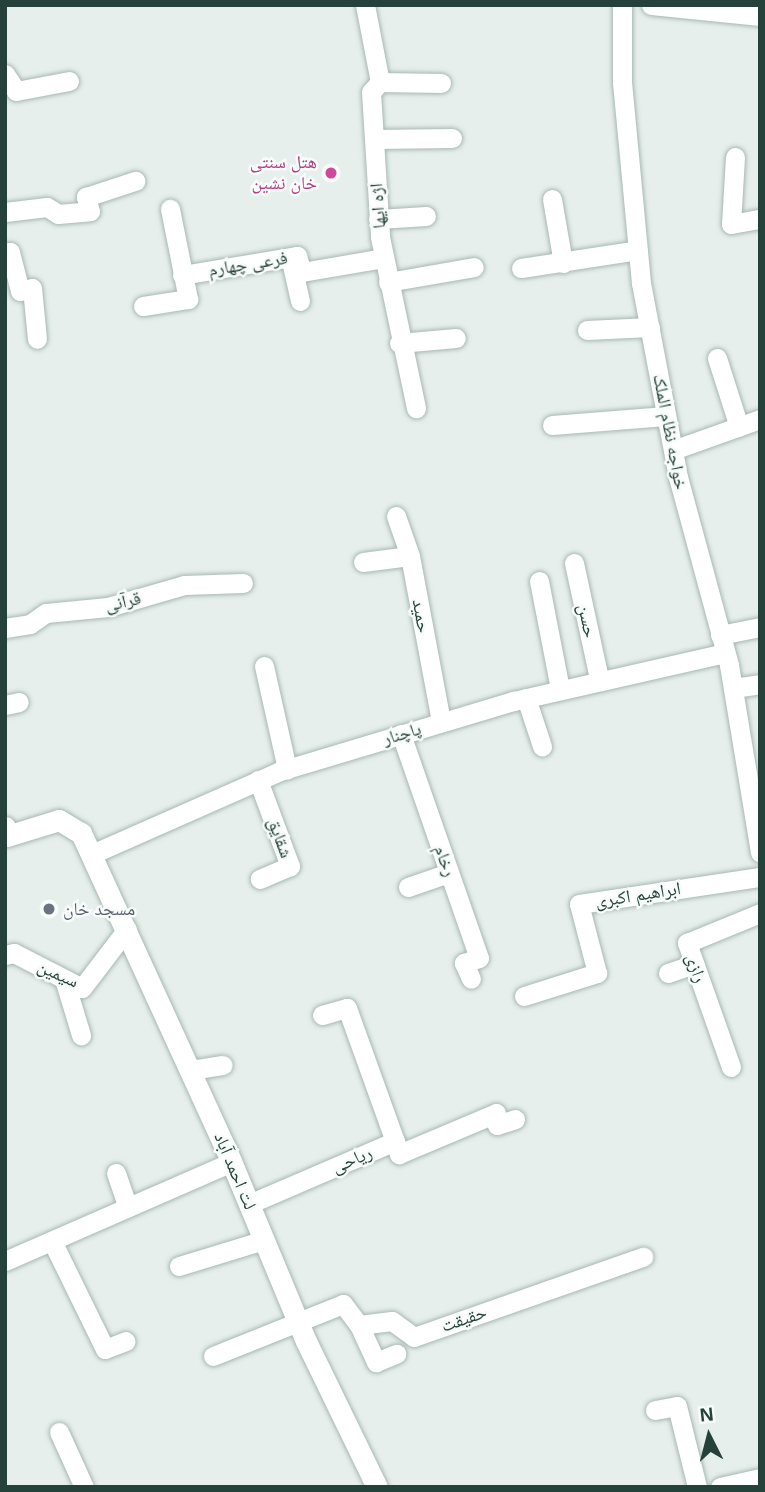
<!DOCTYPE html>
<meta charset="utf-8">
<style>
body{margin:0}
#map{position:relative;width:765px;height:1492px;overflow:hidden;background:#e6efeb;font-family:Arial,"Noto Naskh Arabic",sans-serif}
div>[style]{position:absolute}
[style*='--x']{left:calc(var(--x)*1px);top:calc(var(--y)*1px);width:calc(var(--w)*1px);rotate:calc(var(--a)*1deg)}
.roads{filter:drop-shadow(0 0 2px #a8b8b2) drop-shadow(0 0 2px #a8b8b2)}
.street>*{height:19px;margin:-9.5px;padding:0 9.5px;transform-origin:9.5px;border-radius:9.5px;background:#fff}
.secondary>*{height:21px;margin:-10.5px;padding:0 10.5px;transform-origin:10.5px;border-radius:10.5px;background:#fff}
.dots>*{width:19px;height:19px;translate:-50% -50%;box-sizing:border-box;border:4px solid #f7fbf9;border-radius:50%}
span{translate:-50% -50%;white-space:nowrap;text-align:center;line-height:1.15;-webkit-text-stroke:5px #f7fbf9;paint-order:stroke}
.hotel-label{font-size:18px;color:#b23c85}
.right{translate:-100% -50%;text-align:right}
.street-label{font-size:18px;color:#24423a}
.worship-label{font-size:18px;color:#5b616d}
.left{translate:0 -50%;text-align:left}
.frame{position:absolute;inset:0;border:7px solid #24423a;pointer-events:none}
.north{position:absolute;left:674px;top:1401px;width:70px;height:70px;-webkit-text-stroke:5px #f7fbf9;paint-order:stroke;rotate:354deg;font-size:19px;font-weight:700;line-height:28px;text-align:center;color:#24423a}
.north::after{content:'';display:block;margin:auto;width:24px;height:32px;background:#24423a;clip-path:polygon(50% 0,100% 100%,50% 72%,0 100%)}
</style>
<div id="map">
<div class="roads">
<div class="street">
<i style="--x:365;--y:5;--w:78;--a:79"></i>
<i style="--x:380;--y:82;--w:13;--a:132"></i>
<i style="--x:371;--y:92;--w:145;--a:86.4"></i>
<i style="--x:380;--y:237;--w:175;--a:78.1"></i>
<i style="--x:622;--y:5;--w:77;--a:90"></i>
<i style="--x:622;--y:82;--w:202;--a:84.6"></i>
<i style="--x:641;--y:283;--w:197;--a:79.2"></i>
<i style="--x:678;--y:477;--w:195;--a:74.8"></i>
<i style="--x:729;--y:665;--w:190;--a:80.6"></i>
<i style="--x:651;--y:5;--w:110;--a:5.8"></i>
<i style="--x:5;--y:74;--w:20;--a:57"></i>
<i style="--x:16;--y:91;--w:54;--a:-10.7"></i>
<i style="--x:380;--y:82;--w:61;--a:0.9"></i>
<i style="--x:374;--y:139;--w:78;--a:-0.7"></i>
<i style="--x:735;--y:157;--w:67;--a:93.4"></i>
<i style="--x:731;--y:224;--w:29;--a:-10"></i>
<i style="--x:552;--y:199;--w:65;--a:80.2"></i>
<i style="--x:5;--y:212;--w:42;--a:-6.8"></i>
<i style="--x:47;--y:207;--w:13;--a:32"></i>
<i style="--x:58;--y:214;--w:32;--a:-5"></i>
<i style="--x:90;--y:211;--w:15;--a:-106"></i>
<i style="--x:86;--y:197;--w:52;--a:-18.1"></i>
<i style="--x:378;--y:219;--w:48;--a:-3.6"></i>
<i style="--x:5;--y:253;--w:5;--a:-11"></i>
<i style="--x:10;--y:252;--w:40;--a:75.6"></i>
<i style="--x:20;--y:291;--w:12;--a:-14"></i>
<i style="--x:32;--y:288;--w:51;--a:84.4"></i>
<i style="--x:291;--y:261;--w:41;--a:77.3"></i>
<i style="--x:521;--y:268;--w:118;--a:-8.7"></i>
<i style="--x:182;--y:275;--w:117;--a:-9.4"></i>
<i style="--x:297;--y:256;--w:17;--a:73"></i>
<i style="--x:302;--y:272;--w:82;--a:-9.8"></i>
<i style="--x:388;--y:282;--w:87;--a:-9.9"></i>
<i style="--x:143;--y:306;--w:46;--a:-8.8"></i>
<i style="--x:188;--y:299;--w:92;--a:-101.3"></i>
<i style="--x:587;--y:330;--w:63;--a:-2.7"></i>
<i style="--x:399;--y:343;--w:57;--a:-5"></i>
<i style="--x:717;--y:358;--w:72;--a:72.3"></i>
<i style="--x:552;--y:425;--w:114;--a:-4.5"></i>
<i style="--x:673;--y:450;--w:92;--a:-19.6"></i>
<i style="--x:396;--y:516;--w:42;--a:70.7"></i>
<i style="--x:363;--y:562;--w:47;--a:-7.3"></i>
<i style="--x:410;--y:556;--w:169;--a:79.4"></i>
<i style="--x:574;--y:563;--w:119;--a:77.8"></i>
<i style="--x:539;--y:581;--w:110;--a:79"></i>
<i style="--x:5;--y:628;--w:25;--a:-9"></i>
<i style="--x:30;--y:624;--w:19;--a:-35"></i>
<i style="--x:46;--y:613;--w:62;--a:-5.5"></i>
<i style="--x:108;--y:607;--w:79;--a:-16.1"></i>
<i style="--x:184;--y:585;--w:59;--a:-1.9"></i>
<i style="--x:720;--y:635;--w:41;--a:-11.3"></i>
<i style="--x:264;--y:666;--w:106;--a:77.4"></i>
<i style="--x:733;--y:688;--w:27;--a:-8"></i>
<i style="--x:526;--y:698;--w:51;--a:71.6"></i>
<i style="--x:5;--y:705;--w:14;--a:-12"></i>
<i style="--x:401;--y:734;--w:237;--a:70.8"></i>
<i style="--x:479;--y:958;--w:16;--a:162"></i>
<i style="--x:464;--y:963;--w:17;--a:66"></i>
<i style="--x:258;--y:780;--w:92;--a:69.6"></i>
<i style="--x:290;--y:866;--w:33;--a:157"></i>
<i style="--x:92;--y:854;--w:206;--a:-23.8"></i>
<i style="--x:280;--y:771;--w:244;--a:-16.7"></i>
<i style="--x:514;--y:701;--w:216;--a:-12.8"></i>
<i style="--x:408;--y:887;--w:43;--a:-18.9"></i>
<i style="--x:5;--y:955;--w:9;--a:-13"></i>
<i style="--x:14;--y:953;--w:76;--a:27.2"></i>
<i style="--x:82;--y:988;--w:74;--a:-52.7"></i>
<i style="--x:668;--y:973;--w:28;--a:-19"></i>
<i style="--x:64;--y:979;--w:59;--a:73.1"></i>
<i style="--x:524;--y:996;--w:77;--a:-17.5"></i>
<i style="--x:597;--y:973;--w:71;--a:-104.6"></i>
<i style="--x:579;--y:904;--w:183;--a:-8.5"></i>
<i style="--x:322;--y:1015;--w:26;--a:-16"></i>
<i style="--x:347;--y:1008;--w:141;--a:70.2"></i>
<i style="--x:731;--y:1067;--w:132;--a:-109.5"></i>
<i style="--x:687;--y:943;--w:79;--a:-22.3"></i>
<i style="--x:191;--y:1070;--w:32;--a:-9"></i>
<i style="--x:116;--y:1173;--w:36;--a:71"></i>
<i style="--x:249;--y:1204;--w:159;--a:-23.3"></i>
<i style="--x:395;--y:1141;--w:14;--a:73"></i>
<i style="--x:399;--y:1154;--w:105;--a:-22.9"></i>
<i style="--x:496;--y:1113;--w:12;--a:85"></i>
<i style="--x:497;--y:1125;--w:19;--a:-18"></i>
<i style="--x:53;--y:1243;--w:118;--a:63.9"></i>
<i style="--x:105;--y:1349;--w:22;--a:-21"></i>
<i style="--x:5;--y:1261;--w:248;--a:-23.6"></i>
<i style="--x:179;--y:1266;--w:89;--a:-17"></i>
<i style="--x:359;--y:1325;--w:41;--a:65.3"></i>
<i style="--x:376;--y:1362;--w:22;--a:-22"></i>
<i style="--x:213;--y:1356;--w:140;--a:-21.8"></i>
<i style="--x:343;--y:1304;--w:26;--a:53"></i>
<i style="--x:359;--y:1325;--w:33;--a:-7"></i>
<i style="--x:392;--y:1321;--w:27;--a:36"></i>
<i style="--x:414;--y:1337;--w:243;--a:-19.3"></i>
<i style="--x:655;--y:1410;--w:22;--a:-10"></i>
<i style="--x:677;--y:1406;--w:83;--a:76.1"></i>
<i style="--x:59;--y:1432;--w:60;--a:65.6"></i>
<i style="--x:720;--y:1487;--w:41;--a:-12.7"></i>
</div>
<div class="secondary">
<i style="--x:5;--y:827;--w:9;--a:77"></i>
<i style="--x:7;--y:836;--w:54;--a:-17.1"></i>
<i style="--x:59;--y:820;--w:26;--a:31"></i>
<i style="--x:81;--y:833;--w:348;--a:65.4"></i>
<i style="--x:226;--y:1149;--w:208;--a:67.4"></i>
<i style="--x:306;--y:1341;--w:162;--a:64.1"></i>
</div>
</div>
<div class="dots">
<i style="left:331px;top:173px;background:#d1479c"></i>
<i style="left:49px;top:909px;background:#6b7280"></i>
</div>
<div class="hotel-label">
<span class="right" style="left:317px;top:173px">هتل سنتی<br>خان نشین</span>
</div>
<div class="street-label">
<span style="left:378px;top:206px;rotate:-94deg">اژه ایها</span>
<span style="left:248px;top:264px;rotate:-9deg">فرعی چهارم</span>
<span style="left:670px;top:432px;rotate:79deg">خواجه نظام الملک</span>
<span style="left:123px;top:602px;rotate:-13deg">قرآنی</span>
<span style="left:421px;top:616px;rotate:80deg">حمید</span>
<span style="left:587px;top:621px;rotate:78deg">حسن</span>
<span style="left:402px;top:734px;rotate:-17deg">پاچنار</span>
<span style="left:280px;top:838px;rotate:70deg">شقایق</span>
<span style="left:445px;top:861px;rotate:71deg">رخام</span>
<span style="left:638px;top:895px;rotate:-9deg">ابراهیم اکبری</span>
<span style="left:696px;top:968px;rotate:70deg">رازی</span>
<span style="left:58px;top:974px;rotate:24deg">سیمین</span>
<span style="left:352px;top:1160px;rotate:-23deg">ریاحی</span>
<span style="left:235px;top:1171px;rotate:67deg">لت احمد آباد</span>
<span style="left:464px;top:1319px;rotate:-19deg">حقیقت</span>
</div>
<div class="worship-label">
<span class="left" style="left:63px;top:909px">مسجد خان</span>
</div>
<div class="frame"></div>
<div class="north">N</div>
</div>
